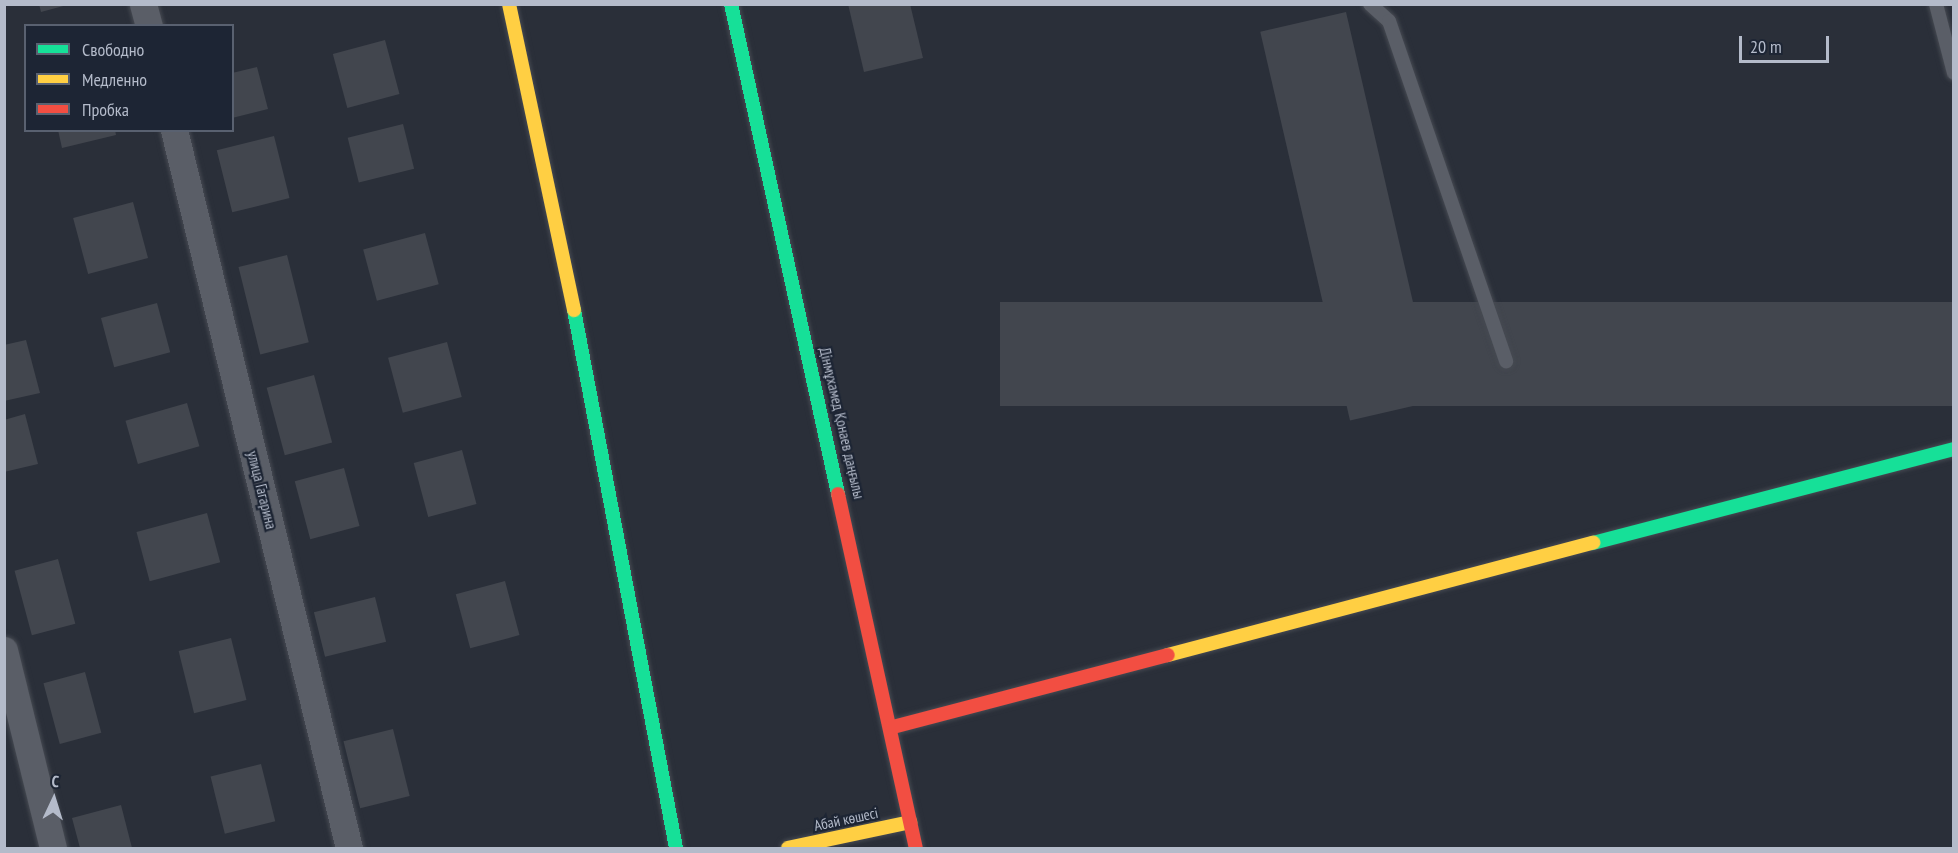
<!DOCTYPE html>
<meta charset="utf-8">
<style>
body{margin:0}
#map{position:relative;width:1958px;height:853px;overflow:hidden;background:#2a2f39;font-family:"PT Sans Narrow",sans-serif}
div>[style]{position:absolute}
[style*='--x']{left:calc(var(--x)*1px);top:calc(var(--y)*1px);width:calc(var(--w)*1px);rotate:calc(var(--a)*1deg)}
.building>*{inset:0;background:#42464e;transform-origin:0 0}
.roads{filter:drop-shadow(0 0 2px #464a52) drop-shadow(0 0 2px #464a52)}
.lane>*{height:14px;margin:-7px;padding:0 7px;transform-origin:7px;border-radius:7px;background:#5a5e67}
.street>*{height:27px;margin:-13.5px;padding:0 13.5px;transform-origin:13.5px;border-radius:13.5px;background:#5a5e67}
.fast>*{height:14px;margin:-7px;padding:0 7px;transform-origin:7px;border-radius:7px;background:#16e098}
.slow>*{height:14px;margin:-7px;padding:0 7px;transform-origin:7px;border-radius:7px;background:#ffcf43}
.jam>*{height:14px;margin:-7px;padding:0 7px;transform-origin:7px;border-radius:7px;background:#f24e42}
span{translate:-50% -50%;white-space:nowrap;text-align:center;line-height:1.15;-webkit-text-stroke:4.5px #1d2534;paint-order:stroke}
.street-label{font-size:15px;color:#b4bbca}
.frame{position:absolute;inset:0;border:6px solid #b4bbca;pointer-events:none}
.legend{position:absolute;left:24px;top:24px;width:210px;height:108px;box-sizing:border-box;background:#1d2534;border:2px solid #596170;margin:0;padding:8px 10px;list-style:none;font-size:18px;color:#b4bbca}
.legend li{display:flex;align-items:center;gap:12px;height:30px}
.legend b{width:30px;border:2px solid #596170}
.north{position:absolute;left:24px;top:769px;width:60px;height:60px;-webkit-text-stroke:4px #1d2534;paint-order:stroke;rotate:4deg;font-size:16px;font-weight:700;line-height:24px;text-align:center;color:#b4bbca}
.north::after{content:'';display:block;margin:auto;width:21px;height:27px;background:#b4bbca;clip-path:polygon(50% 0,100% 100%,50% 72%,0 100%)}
.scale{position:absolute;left:1739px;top:36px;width:90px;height:27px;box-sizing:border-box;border:3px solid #b4bbca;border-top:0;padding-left:8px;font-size:18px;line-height:21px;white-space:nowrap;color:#b4bbca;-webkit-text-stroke:4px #1d2534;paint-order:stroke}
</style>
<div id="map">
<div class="building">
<i style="clip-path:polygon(39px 4px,67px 4px,67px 5px,41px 12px)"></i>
<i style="clip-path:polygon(848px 4px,910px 4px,923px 58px,864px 72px)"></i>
<i style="left:1346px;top:12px;width:399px;height:88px;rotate:77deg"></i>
<i style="left:385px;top:40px;width:56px;height:54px;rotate:75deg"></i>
<i style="clip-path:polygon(257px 67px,268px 109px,232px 118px,232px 73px)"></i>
<i style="left:403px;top:124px;width:46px;height:57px;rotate:76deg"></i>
<i style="clip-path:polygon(58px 130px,115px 130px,116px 135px,62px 148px)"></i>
<i style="left:274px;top:136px;width:64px;height:59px;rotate:76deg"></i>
<i style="left:133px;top:202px;width:58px;height:62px;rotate:75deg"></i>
<i style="left:425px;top:233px;width:53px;height:64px;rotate:75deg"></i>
<i style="left:287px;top:255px;width:90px;height:50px;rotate:76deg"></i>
<i style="left:1954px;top:302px;width:104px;height:954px;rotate:90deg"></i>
<i style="left:157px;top:303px;width:51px;height:58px;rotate:75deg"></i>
<i style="clip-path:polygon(26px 340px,40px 393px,4px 401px,4px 345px)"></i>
<i style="left:447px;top:342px;width:57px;height:61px;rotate:75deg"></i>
<i style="left:314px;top:375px;width:70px;height:49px;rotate:75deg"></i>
<i style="left:187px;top:403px;width:45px;height:64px;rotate:74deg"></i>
<i style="clip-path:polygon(25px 414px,38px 464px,4px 472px,4px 420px)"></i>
<i style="left:462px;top:450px;width:56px;height:50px;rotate:75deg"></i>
<i style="left:344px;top:468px;width:60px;height:51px;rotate:75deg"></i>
<i style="left:207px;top:513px;width:51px;height:73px;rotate:75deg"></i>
<i style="left:58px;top:559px;width:67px;height:45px;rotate:75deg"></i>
<i style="left:505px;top:581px;width:56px;height:51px;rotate:75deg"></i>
<i style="left:375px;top:597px;width:46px;height:63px;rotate:76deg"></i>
<i style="left:231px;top:638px;width:64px;height:54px;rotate:76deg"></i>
<i style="left:85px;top:672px;width:63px;height:43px;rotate:75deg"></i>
<i style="left:393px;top:729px;width:69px;height:51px;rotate:76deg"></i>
<i style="left:261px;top:764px;width:59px;height:52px;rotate:76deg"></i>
<i style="clip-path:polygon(121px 805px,132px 848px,80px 848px,72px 818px)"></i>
</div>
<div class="roads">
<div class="lane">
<i style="--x:1370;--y:4;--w:25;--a:42"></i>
<i style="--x:1389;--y:21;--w:360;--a:71"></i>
<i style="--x:1936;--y:4;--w:71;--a:75.4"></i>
</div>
<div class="street">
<i style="--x:143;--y:4;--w:23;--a:75"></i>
<i style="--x:174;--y:130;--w:739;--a:76.3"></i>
<i style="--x:4;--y:650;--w:204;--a:76.1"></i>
</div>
<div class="fast">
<i style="--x:731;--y:4;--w:502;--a:77.68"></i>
<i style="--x:574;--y:310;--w:548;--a:79.26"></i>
<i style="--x:1593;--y:543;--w:373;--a:-14.6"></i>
</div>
<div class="slow">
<i style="--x:509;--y:4;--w:313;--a:78"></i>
<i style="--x:1168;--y:655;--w:440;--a:-14.8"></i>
<i style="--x:788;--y:848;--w:125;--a:-12"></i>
</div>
<div class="jam">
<i style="--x:838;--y:494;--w:362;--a:77.6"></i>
<i style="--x:893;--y:727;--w:284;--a:-14.7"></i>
</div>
</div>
<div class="street-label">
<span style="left:842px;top:423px;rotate:77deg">Дінмұхамед Қонаев даңғылы</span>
<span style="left:262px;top:490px;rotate:76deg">улица Гагарина</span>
<span style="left:846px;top:819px;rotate:-12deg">Абай көшесі</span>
</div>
<div class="frame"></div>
<ul class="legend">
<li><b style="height:8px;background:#16e098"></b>Свободно</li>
<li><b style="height:8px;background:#ffcf43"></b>Медленно</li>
<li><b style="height:8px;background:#f24e42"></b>Пробка</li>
</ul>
<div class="north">С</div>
<div class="scale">20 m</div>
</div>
